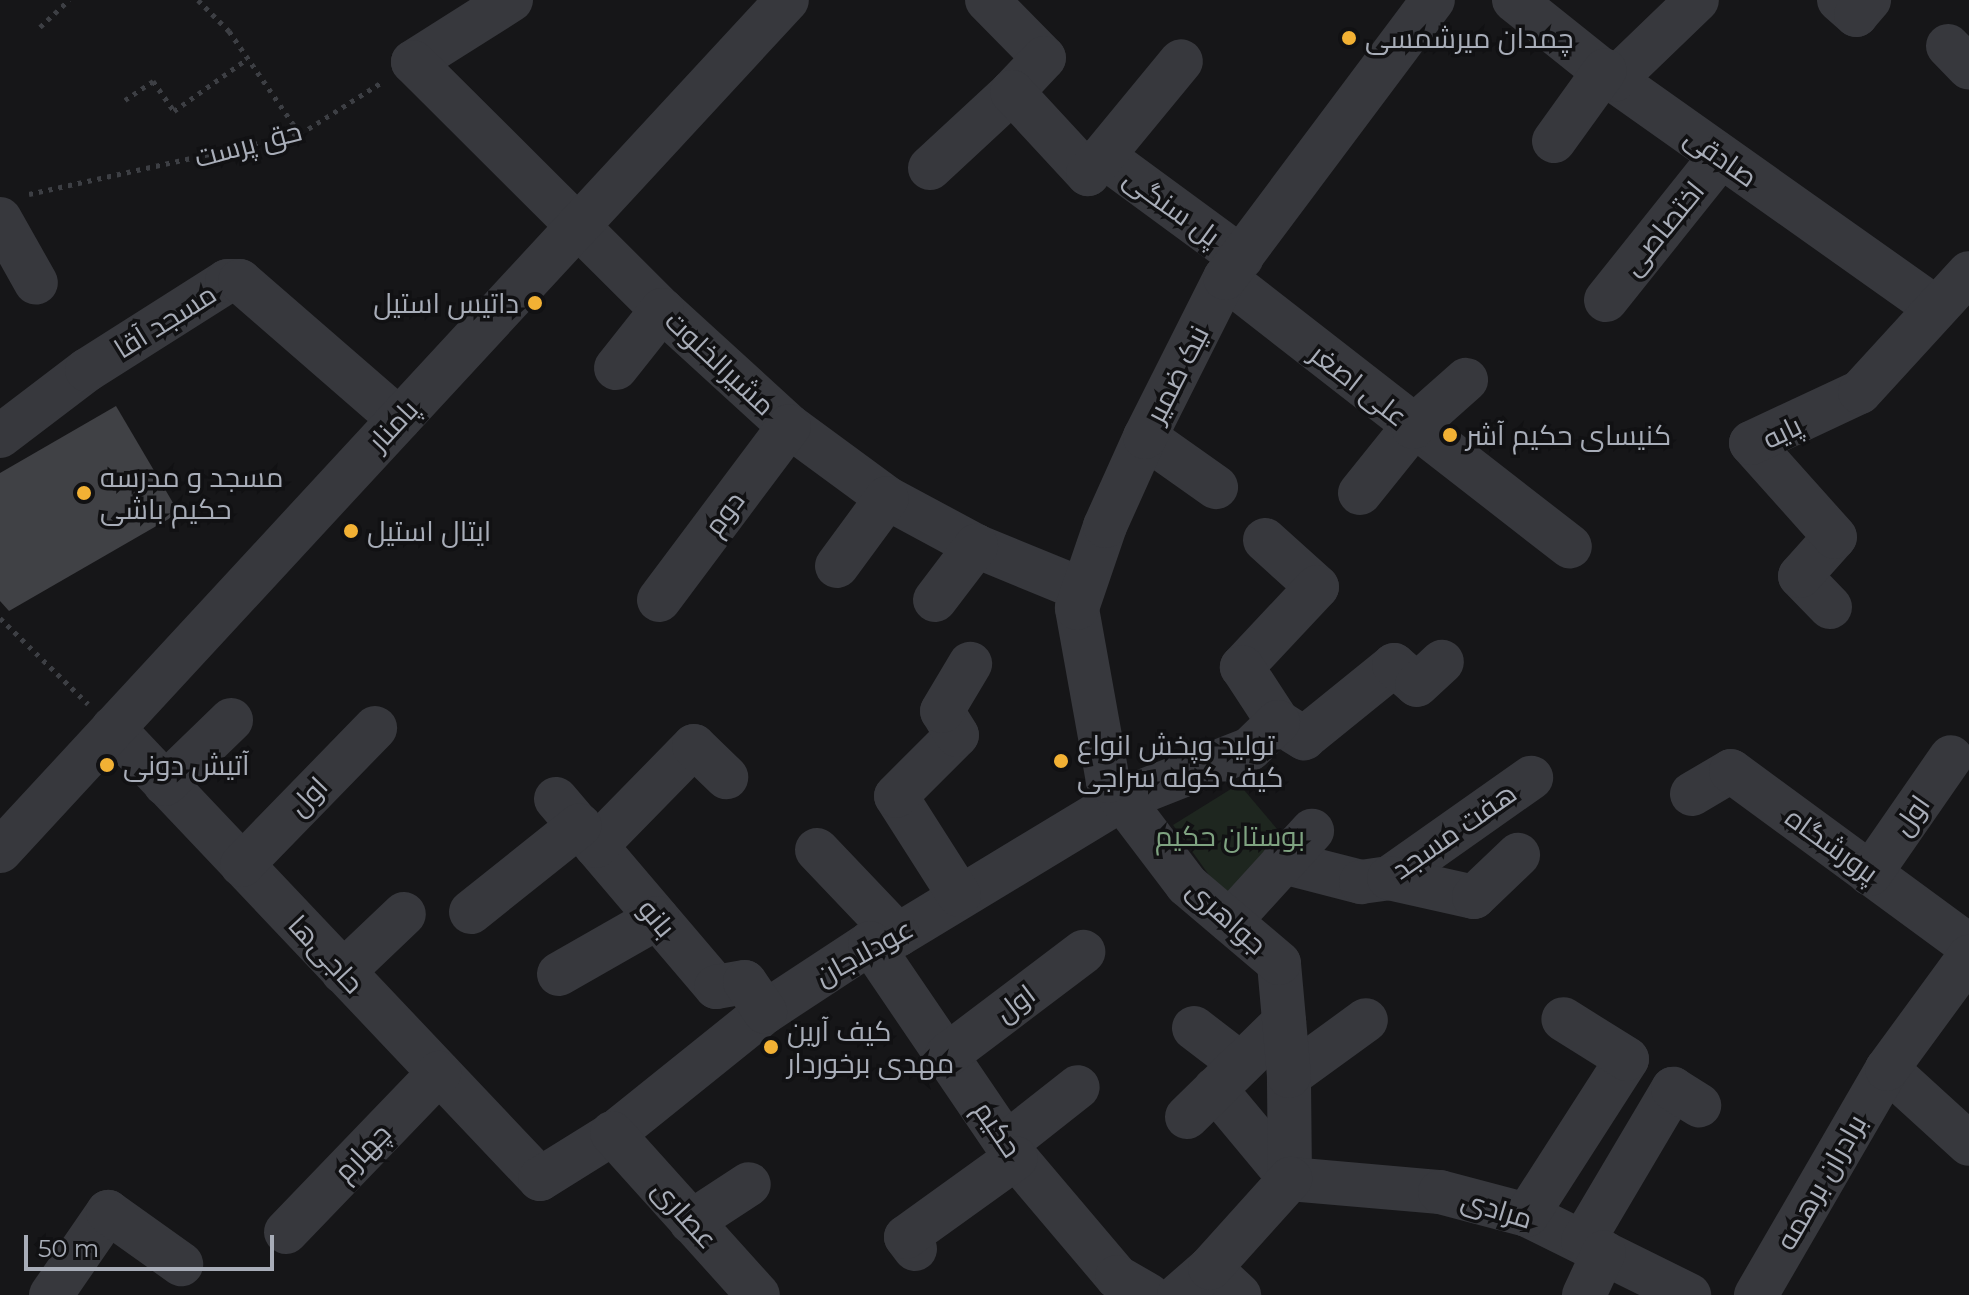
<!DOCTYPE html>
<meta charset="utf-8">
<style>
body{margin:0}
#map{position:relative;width:1969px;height:1295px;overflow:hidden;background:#161618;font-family:Montserrat,Cairo,sans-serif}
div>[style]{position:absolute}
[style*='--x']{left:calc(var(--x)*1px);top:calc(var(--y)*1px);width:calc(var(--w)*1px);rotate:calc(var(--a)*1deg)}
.green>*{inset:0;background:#1e261f}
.building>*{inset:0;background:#404145}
.path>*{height:5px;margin-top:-2.5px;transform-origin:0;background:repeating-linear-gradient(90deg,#3d3f44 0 4px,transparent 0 10px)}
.minor>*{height:44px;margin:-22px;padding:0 22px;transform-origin:22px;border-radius:22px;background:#37383d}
.dots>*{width:22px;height:22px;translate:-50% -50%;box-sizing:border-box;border:4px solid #111113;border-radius:50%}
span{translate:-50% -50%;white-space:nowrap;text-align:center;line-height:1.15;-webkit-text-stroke:7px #111113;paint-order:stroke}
.poi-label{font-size:28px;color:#a8adb8}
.left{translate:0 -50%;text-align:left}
.right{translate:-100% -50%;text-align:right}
.street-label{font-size:28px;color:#a8adb8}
.park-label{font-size:28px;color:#7fa381}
.scale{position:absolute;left:24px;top:1235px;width:250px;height:36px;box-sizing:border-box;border:4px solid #a8adb8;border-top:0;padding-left:10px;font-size:24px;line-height:28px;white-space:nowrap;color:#a8adb8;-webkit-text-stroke:6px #111113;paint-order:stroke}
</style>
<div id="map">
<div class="green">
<i style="clip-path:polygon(1239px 784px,1283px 836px,1227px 900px,1173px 825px)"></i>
</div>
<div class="building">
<i style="clip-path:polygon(116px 406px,179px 513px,9px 611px,0 601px,0 473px)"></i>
</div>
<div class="path">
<i style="--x:198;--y:0;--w:44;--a:45"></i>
<i style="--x:229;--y:31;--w:125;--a:55.4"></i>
<i style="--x:40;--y:27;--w:40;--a:-43"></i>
<i style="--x:125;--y:100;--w:34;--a:-34"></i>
<i style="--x:153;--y:81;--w:37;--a:55"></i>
<i style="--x:174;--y:111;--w:90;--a:-35.5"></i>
<i style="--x:29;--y:194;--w:278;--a:-12.5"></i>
<i style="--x:300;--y:134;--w:97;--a:-32.4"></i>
<i style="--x:0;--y:618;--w:123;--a:44.3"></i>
</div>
<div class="minor">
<i style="--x:511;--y:0;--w:116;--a:147.7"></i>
<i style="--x:413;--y:62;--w:351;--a:44.9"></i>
<i style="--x:662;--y:310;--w:172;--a:42.4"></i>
<i style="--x:789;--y:426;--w:122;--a:36.3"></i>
<i style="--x:887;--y:498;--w:101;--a:28.3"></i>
<i style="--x:976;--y:546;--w:113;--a:22.3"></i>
<i style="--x:987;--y:0;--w:81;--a:45.5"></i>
<i style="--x:1044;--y:58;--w:47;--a:133.3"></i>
<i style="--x:1514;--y:0;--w:128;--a:38.7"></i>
<i style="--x:1614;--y:80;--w:391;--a:35.3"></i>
<i style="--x:1839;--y:0;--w:23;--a:41"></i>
<i style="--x:1856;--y:15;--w:20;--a:-49"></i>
<i style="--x:1948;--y:46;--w:30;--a:46"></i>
<i style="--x:1614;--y:80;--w:115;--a:-43.9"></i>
<i style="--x:1554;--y:141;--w:87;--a:-54.3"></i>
<i style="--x:1103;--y:156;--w:172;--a:36.3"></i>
<i style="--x:930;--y:168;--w:112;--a:-42.8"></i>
<i style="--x:1012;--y:92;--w:112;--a:47.2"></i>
<i style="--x:1088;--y:174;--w:146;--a:-50.5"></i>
<i style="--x:0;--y:219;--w:73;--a:60.6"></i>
<i style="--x:1225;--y:278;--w:437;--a:37.9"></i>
<i style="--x:1606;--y:300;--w:184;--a:-51.4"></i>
<i style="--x:616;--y:368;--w:74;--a:-51.6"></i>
<i style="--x:0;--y:436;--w:109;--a:-37.2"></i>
<i style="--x:87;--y:370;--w:166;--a:-32.4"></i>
<i style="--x:227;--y:281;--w:13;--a:0"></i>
<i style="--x:240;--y:281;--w:211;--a:41"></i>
<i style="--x:1145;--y:437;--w:87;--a:35.2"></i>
<i style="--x:1360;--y:493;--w:85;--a:-51.2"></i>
<i style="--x:1413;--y:427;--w:71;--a:-41.6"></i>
<i style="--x:1265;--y:540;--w:70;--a:42.1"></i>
<i style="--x:1317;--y:587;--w:110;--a:133.2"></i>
<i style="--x:1242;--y:667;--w:66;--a:56.8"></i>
<i style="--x:1278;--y:722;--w:31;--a:32"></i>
<i style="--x:1304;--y:738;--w:116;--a:-39"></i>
<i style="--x:1394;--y:665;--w:30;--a:41"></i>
<i style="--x:1417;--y:685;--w:34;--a:-43"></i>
<i style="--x:837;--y:566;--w:84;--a:-53.7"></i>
<i style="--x:659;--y:600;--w:217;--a:-53.2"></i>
<i style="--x:935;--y:600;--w:68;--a:-52.8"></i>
<i style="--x:1830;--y:607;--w:43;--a:-134.1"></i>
<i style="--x:1800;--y:576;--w:52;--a:-48.1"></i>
<i style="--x:1835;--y:537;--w:126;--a:-131.8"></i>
<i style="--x:1751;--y:443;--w:120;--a:-25.1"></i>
<i style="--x:1860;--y:392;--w:161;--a:-47.5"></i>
<i style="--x:113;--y:728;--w:621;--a:46.57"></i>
<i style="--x:540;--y:1179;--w:91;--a:-31.9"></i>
<i style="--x:617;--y:1131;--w:190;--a:-38.8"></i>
<i style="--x:765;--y:1012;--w:126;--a:-33.3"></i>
<i style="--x:870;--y:943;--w:29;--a:-16"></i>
<i style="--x:898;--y:935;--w:263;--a:-31.2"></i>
<i style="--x:1123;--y:799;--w:136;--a:-21.5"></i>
<i style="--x:1250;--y:749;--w:39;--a:-44"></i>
<i style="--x:165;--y:784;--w:92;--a:-44.1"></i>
<i style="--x:1692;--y:794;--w:45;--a:-30.5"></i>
<i style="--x:1731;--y:771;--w:295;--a:36.3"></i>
<i style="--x:556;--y:799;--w:247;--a:49.6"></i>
<i style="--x:716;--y:987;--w:29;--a:-10"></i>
<i style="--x:745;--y:982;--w:36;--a:56"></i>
<i style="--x:596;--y:846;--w:140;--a:-45.6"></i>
<i style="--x:694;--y:746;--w:45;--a:44.1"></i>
<i style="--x:817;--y:850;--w:117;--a:46.4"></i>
<i style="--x:0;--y:851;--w:1159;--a:-47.24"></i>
<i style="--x:1283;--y:862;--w:81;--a:14.4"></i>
<i style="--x:1361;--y:882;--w:28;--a:-8"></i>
<i style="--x:1389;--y:878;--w:174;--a:-35.2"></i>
<i style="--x:242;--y:865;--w:191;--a:-45.8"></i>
<i style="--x:1870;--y:874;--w:142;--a:-55.3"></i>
<i style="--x:1389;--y:878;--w:87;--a:12.6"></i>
<i style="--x:1474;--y:897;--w:61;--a:-43.7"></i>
<i style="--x:959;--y:895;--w:117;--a:-122.5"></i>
<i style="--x:896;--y:796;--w:86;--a:-45"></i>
<i style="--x:957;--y:735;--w:28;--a:-122"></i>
<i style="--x:942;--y:711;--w:55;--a:-59.2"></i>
<i style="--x:471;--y:912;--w:139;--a:-38.6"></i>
<i style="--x:1230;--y:921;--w:122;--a:-47.7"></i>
<i style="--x:870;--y:943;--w:260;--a:55.8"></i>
<i style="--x:1016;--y:1158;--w:156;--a:49.7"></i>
<i style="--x:1117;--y:1277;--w:36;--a:30"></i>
<i style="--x:343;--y:972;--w:84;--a:-43.6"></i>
<i style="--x:559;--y:974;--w:113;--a:-29.7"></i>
<i style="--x:1194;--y:1028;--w:59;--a:37.5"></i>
<i style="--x:947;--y:1055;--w:171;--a:-37.1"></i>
<i style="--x:1887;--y:1069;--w:111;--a:42.4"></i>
<i style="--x:1289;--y:1076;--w:95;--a:-36"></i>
<i style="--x:1215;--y:1089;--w:117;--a:50.2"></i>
<i style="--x:1187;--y:1117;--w:136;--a:-44.4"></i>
<i style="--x:612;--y:1133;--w:218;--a:48"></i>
<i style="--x:1007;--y:1143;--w:90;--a:-38.3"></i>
<i style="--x:1290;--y:1179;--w:103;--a:-90.6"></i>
<i style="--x:1289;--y:1076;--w:113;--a:-95.1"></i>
<i style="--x:1279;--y:963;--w:121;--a:-139.7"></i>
<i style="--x:1187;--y:885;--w:131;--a:-127.2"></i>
<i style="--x:1108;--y:781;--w:176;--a:-100.2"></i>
<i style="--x:1077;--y:608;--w:87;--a:-71.1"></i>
<i style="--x:1105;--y:526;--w:98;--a:-65.8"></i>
<i style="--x:1145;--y:437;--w:178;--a:-63.3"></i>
<i style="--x:1225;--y:278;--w:347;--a:-53.2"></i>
<i style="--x:1290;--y:1179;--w:151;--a:5"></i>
<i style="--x:1440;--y:1192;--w:90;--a:14.8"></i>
<i style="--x:1527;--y:1215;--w:181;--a:26.3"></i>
<i style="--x:1527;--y:1215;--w:185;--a:-57.3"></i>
<i style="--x:1627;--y:1059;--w:75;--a:-148"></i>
<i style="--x:691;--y:1222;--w:69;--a:-33.2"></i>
<i style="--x:286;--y:1232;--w:221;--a:-46.1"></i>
<i style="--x:1583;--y:1241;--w:177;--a:-59.4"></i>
<i style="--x:1673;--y:1089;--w:31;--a:32"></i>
<i style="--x:915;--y:1249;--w:15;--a:-127"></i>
<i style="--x:906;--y:1237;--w:135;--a:-35.7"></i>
<i style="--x:1210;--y:1268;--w:40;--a:43"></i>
<i style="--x:51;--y:1295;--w:101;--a:-55.5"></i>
<i style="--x:108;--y:1212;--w:90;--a:35.5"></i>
<i style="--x:1179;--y:1295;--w:41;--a:-41.1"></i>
<i style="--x:1210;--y:1268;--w:120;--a:-48"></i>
<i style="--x:1584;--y:1295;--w:47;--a:-65.1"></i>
<i style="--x:1756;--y:1295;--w:261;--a:-59.9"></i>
<i style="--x:1887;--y:1069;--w:139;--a:-53.8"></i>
</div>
<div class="dots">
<i style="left:1349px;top:38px;background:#f2b134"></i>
<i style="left:535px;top:303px;background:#f2b134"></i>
<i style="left:1450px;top:435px;background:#f2b134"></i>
<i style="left:84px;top:493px;background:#f2b134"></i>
<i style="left:351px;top:531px;background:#f2b134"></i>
<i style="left:1061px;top:761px;background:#f2b134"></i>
<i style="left:107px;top:765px;background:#f2b134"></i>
<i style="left:771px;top:1047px;background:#f2b134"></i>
</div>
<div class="poi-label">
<span class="left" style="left:1365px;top:38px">چمدان میرشمسی</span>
<span class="right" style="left:519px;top:303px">داتیس استیل</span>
<span class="left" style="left:1466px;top:435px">کنیسای حکیم آشر</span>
<span class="left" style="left:100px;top:493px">مسجد و مدرسه<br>حکیم باشی</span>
<span class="left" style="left:367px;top:531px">ایتال استیل</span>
<span class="left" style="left:1077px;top:761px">تولید وپخش انواع<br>کیف کوله سراجی</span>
<span class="left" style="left:123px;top:765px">آتیش دونی</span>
<span class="left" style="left:787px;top:1047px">کیف آرین<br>مهدی برخوردار</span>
</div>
<div class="street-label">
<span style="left:248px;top:144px;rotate:-15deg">حق پرست</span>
<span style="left:1721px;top:157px;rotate:35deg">صادقی</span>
<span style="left:1172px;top:207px;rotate:36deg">پل سنگی</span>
<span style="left:1663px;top:228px;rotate:-51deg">اختصاصی</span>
<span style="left:165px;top:321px;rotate:-32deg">مسجد آقا</span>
<span style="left:720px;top:363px;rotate:43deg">مشیرالخلوت</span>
<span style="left:1177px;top:374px;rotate:-63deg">نیک ضمیر</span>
<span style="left:1359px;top:385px;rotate:38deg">علی اصغر</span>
<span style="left:393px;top:425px;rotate:-47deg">پامنار</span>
<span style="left:1782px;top:432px;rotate:-26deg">پایه</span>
<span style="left:724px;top:513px;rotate:-53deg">دوم</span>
<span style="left:308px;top:796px;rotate:-46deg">اول</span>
<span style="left:1911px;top:815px;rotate:-55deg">اول</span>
<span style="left:1454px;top:831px;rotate:-35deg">هفت مسجد</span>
<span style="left:1832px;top:845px;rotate:36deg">پرورشگاه</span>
<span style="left:1227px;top:917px;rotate:42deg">جواهری</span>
<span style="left:657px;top:918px;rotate:50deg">بانو</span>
<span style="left:864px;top:952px;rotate:-29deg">عودلاجان</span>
<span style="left:326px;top:954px;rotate:47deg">حاجی‌ها</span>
<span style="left:1015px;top:1003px;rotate:-37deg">اول</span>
<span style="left:998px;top:1129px;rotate:56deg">حکیم</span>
<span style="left:362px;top:1152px;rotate:-46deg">چهارم</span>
<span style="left:1821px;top:1182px;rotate:-60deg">برادران برهمه</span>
<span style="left:1497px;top:1209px;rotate:17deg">مرادی</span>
<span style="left:685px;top:1214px;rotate:48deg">عصاری</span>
</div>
<div class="park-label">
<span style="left:1230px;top:836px">بوستان حکیم</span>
</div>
<div class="scale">50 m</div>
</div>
